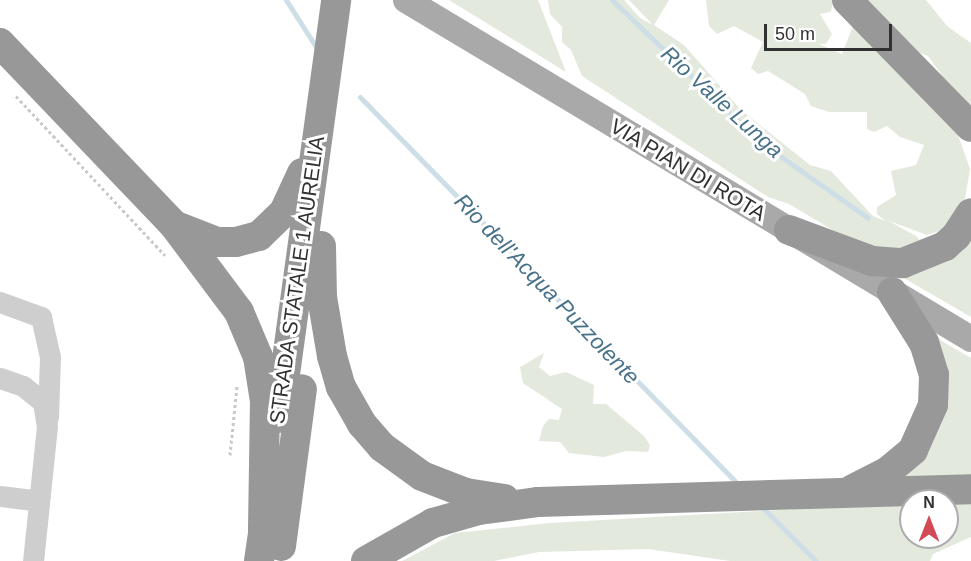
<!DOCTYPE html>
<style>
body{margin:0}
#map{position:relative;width:971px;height:561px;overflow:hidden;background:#fff;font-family:Helvetica,sans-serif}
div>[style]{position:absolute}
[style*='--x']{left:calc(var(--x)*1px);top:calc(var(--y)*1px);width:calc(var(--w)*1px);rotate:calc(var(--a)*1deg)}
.green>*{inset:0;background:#e4e9de}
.stream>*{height:5px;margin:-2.5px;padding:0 2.5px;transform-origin:2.5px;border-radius:2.5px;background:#cddee7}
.path>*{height:3px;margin-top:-1.5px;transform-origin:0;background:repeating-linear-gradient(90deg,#c8c8c8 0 3px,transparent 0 6px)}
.minor>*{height:21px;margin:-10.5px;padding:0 10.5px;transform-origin:10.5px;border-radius:10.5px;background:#cecece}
.major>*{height:26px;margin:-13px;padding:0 13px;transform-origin:13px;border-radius:13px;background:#a9a9a9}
.highway>*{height:30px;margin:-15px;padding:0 15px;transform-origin:15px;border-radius:15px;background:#989898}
span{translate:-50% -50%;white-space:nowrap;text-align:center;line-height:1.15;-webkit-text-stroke:6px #fff;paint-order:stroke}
.street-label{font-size:21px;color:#313131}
.water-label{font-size:22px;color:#48728a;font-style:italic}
.north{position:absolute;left:899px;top:489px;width:60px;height:60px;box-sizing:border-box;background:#fff;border:2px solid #adadad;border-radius:50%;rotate:0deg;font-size:16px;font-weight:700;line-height:24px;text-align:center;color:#313131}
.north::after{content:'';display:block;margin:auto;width:21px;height:27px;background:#d14a56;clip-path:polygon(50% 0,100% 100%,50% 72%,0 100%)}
.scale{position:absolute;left:764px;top:24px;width:128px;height:27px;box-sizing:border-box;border:3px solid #313131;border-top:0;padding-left:8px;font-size:18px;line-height:21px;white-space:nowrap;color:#313131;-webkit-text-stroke:4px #fff;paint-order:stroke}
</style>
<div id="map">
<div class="green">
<i style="clip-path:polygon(449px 0,538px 0,566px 72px)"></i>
<i style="clip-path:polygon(548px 0,624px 0,640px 18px,653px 25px,629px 0,669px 0,654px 25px,684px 45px,741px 110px,810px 165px,831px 171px,873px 216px,885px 221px,877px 214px,877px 207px,896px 195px,891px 171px,916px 165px,924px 145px,900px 137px,887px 126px,874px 132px,867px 129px,867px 112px,829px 112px,811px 106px,805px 94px,768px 71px,758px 74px,751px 68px,763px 42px,734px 26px,717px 34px,709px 26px,706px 0,833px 0,831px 12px,820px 14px,832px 34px,826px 44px,819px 44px,842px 54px,853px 26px,957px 132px,970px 169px,965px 199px,942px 230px,927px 235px,889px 221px,916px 236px,924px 244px,918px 248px,866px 250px,789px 204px,768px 197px,582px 76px,571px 50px,562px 42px,562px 27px,550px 14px)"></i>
<i style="clip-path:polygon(850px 0,926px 0,947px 26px,971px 43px,971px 116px,928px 56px,914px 51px)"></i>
<i style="clip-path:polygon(971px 229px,971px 317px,902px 277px)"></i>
<i style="clip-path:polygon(935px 337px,971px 358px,971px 482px,888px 484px,905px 467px)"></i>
<i style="clip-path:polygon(544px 353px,539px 367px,550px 376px,566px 372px,594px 385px,593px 404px,606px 404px,644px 436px,650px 445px,648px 452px,626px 451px,604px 457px,569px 453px,560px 442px,539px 441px,543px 426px,549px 419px,559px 420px,562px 409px,523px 383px,520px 367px)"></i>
<i style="clip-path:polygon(evenodd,971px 499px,971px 537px,933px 554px,930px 561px,730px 561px,648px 549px,539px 552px,494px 561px,402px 561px,455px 533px,550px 523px,971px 499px,911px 501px,947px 501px,947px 537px,911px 537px,911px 501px)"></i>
</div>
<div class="stream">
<i style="--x:286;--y:0;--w:59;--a:57.4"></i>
<i style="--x:612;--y:0;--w:205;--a:43.8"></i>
<i style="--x:760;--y:142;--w:132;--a:35.1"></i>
<i style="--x:360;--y:97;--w:537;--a:45.68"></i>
<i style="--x:765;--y:510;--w:72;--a:45"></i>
</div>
<div class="path">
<i style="--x:16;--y:96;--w:218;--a:46.9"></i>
<i style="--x:230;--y:455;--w:69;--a:-84.2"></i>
</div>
<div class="minor">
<i style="--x:0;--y:302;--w:44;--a:20.1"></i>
<i style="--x:41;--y:317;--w:41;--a:77.3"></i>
<i style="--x:50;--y:357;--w:60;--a:91.9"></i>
<i style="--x:0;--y:378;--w:24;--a:19"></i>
<i style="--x:23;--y:386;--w:26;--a:39"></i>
<i style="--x:43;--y:402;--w:24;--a:81"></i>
<i style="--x:47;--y:426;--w:136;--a:95.9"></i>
<i style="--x:0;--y:496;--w:39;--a:7"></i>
</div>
<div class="major">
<i style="--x:406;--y:0;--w:659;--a:30.96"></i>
</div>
<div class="highway">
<i style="--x:847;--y:0;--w:177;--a:45.7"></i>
<i style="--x:0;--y:43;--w:252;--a:46.3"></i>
<i style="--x:174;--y:225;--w:109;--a:53.2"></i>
<i style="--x:239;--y:312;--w:49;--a:67.1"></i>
<i style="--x:258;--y:357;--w:45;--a:81"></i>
<i style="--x:265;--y:401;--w:130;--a:90.9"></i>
<i style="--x:176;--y:226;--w:44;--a:21.3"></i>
<i style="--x:217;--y:242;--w:19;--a:0"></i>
<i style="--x:236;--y:242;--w:24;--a:-15"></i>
<i style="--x:259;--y:236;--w:35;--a:-44"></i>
<i style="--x:284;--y:212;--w:43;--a:-65.2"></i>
<i style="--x:789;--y:230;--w:89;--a:20.5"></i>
<i style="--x:872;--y:261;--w:31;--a:4"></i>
<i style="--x:903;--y:263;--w:45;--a:-22"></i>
<i style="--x:945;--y:246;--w:15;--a:-42"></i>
<i style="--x:956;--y:236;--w:27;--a:-57"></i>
<i style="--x:321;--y:246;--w:51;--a:88.9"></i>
<i style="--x:322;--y:297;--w:60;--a:80.4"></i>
<i style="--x:332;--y:356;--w:32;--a:74"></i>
<i style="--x:341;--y:387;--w:43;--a:60.4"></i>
<i style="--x:362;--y:424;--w:30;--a:49"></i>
<i style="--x:382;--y:447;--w:49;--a:35.9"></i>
<i style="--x:422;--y:476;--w:47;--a:21.1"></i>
<i style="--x:466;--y:493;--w:39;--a:9"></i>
<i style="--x:279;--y:418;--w:422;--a:-82.2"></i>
<i style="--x:853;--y:489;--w:38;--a:-27"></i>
<i style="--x:887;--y:472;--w:34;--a:-40"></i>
<i style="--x:913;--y:450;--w:49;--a:-66"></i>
<i style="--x:933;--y:405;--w:30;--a:-88"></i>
<i style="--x:934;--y:375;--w:34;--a:-107"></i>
<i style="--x:924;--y:343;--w:60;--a:-122.1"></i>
<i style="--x:281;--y:546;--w:158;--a:-82.4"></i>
<i style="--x:259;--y:561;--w:49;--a:-81.7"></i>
<i style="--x:366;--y:561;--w:77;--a:-29.6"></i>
<i style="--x:433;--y:523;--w:48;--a:-15.8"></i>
<i style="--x:479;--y:510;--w:60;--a:-7.7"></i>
<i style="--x:538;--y:502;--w:433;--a:-1.7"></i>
</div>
<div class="street-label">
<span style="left:688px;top:170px;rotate:31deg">VIA PIAN DI ROTA</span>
<span style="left:297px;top:280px;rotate:-82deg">STRADA STATALE 1 AURELIA</span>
</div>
<div class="water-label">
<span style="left:722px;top:102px;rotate:42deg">Rio Valle Lunga</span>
<span style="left:547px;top:289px;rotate:46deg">Rio dell'Acqua Puzzolente</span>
</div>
<div class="north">N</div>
<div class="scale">50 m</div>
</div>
